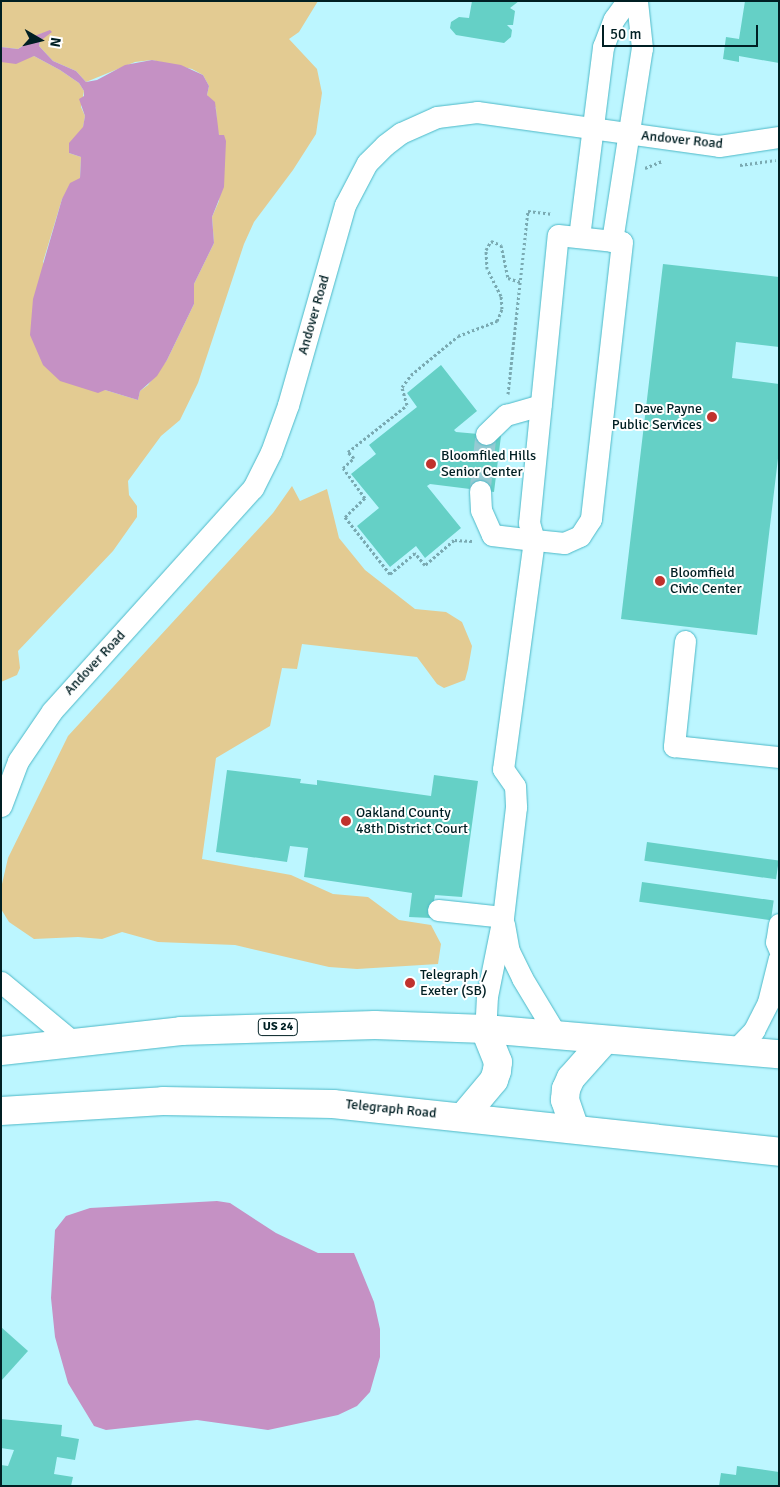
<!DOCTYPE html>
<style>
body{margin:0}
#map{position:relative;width:780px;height:1487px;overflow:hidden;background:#bcf6ff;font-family:Signika,sans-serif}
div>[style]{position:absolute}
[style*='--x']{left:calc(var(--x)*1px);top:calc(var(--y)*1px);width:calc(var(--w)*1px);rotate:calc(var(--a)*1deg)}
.green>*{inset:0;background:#e3cb92}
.water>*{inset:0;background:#c591c4}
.building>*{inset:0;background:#65d0c6;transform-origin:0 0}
.minor-tunnel>*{height:21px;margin-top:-10.5px;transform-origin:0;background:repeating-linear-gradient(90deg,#96cbd3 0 21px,transparent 0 32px)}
.path>*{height:3px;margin-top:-1.5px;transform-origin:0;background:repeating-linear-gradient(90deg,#7aaab2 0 2.5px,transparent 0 5px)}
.roads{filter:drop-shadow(0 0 1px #4cb8c7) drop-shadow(0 0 1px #4cb8c7)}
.minor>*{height:21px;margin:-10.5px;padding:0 10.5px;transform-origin:10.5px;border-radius:10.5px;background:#fff}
.highway>*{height:28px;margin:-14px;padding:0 14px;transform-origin:14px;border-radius:14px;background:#fff}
.dots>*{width:14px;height:14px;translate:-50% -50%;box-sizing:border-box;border:2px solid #fff;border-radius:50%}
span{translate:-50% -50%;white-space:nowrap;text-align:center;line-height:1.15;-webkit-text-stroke:4px #fff;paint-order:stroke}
.shield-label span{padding:1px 4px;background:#fff;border:1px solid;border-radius:4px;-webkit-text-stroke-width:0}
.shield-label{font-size:12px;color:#001f23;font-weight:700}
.street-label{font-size:14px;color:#001f23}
.poi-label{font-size:14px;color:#001f23}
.right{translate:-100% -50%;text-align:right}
.left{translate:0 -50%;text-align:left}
.frame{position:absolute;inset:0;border:2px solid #001f23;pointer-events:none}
.north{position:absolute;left:15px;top:15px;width:50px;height:50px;-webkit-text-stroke:4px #fff;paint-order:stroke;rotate:98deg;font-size:14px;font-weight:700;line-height:20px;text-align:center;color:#001f23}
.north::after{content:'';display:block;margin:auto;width:18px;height:22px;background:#001f23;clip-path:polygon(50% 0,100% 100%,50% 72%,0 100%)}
.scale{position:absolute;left:602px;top:25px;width:156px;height:22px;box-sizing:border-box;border:2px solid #001f23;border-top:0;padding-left:6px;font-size:15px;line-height:18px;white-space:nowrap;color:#001f23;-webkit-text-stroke:4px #fff;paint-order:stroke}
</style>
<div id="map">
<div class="green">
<i style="clip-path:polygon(1px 1px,318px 1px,299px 32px,289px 39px,317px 69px,322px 93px,316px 134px,293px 170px,254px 222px,244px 244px,198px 383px,180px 420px,161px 436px,128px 481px,129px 495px,137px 506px,137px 517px,113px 551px,18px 651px,20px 668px,17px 675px,1px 682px,1px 62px,34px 56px,60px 70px,79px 83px,84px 91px,81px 107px,85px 116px,83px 128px,69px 153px,81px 157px,80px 179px,62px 199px,43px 262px,105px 390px,138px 400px,140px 391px,148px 385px,167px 360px,194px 304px,194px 284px,214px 243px,212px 217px,219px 201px,224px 135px,219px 135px,217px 129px,216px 108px,207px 95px,209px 86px,203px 75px,192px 69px,152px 60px,135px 62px,86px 82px,76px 71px,53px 61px,39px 46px,42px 33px,18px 49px,1px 47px)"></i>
<i style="clip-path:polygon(292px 486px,300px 501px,327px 489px,339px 538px,365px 570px,415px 609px,446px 612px,462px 622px,472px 646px,468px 669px,465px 680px,444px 688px,437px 684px,417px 657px,302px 644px,297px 669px,282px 668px,270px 726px,216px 758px,202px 859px,291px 875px,333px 894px,368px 897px,399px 920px,431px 925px,441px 944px,438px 964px,357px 969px,329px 967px,235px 945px,158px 942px,122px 932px,102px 939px,78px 937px,34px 939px,9px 922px,1px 909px,2px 884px,8px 858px,68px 736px,273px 513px)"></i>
</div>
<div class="water">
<i style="clip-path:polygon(50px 30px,52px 32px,40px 41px,39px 46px,53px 61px,76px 71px,86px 82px,97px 80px,125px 65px,152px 60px,181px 65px,203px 75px,209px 86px,207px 95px,215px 102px,219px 135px,224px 135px,226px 141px,224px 187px,212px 217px,214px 243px,194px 284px,194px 304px,167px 360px,157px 376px,140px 391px,138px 400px,105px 390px,98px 393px,60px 381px,43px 365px,30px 335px,33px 299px,62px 199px,70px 183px,80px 178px,81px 157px,69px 153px,69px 143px,83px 127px,85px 116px,79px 99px,84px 96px,84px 91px,79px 83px,60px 70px,34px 56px,16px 64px,1px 62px,1px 47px,18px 49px,26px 44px,29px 38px)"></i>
<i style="clip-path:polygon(217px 1201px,230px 1203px,276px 1233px,318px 1253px,354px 1253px,374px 1302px,380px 1329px,380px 1357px,370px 1392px,357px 1406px,338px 1415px,268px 1430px,197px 1420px,106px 1430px,94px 1426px,68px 1383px,55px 1337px,51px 1298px,55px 1230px,66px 1216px,90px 1208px)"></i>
</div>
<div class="building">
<i style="clip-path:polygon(472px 1px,519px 1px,510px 8px,515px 11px,513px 25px,507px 25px,512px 30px,511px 37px,504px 43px,456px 35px,450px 28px,451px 22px,459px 17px,469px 18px)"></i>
<i style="clip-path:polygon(745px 1px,779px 1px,779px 63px,739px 56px,739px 62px,723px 59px,726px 37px,739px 39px)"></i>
<i style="clip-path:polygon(663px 264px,779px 277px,779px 347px,736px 342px,732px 378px,779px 384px,779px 450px,757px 635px,621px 619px)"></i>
<i style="clip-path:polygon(441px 365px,477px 411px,454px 430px,456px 432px,501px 436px,494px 492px,430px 484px,427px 486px,461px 528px,425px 558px,416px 546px,390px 567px,357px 526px,379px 508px,351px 474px,376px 454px,369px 445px,417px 407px,407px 393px)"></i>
<i style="clip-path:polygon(227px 770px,301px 779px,300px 783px,317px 785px,317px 780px,431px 796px,434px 775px,478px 781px,462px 897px,435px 895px,431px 918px,409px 917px,412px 893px,304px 877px,308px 848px,290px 846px,287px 862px,216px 852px)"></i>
<i style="left:647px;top:842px;width:133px;height:19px;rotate:8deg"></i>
<i style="left:642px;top:882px;width:133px;height:20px;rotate:8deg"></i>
<i style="clip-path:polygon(1px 1327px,28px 1351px,1px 1381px)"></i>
<i style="clip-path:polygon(1px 1419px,62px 1425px,61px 1436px,79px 1439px,75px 1460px,57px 1457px,54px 1474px,73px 1477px,71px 1486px,1px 1486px,1px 1465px,8px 1466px,14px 1450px,1px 1448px)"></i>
<i style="clip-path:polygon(737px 1466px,779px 1472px,778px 1486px,719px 1486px,721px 1473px,736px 1475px)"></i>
</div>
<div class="minor-tunnel">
<i style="--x:480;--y:491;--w:57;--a:-84"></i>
</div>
<div class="path">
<i style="--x:740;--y:165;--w:36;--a:-8"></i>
<i style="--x:645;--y:168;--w:18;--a:-22"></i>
<i style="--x:508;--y:394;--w:184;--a:-83.8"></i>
<i style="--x:528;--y:211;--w:25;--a:7"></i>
<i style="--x:472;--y:541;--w:18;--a:-177"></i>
<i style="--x:454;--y:540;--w:38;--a:139"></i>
<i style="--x:425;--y:565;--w:16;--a:-130"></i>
<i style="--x:415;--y:553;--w:33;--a:140"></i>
<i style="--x:390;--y:574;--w:73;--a:-128.3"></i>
<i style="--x:345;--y:517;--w:28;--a:-44"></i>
<i style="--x:365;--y:498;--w:37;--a:-126"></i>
<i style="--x:343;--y:468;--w:15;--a:-42"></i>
<i style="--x:354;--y:458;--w:8;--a:-135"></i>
<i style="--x:348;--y:452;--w:75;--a:-38.5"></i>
<i style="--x:407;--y:405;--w:19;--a:-106"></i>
<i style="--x:402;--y:387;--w:15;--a:-53"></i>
<i style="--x:411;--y:375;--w:61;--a:-39.7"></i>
<i style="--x:458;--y:336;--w:42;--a:-21"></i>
<i style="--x:497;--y:321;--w:13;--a:-67"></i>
<i style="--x:502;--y:309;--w:13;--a:-94"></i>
<i style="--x:501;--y:296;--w:30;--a:-117"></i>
<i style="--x:487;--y:269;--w:19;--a:-93"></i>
<i style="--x:486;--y:250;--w:10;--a:-61"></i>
<i style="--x:491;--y:241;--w:11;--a:22"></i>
<i style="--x:501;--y:245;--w:34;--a:78"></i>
<i style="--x:508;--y:278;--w:13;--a:18"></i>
</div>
<div class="roads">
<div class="minor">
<i style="--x:558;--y:235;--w:64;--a:6.2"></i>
<i style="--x:622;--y:242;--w:279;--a:96.4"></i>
<i style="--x:591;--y:519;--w:20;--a:123"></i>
<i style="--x:580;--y:536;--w:17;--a:156"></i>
<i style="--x:564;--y:543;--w:30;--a:-174"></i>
<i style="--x:534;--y:540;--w:18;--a:-106"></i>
<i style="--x:529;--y:523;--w:289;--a:-84.3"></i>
<i style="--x:579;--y:237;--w:192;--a:-82.8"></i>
<i style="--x:603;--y:47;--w:30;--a:-69"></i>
<i style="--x:614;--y:19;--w:22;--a:-54"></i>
<i style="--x:612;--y:241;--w:195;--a:-81.2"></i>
<i style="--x:642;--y:48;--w:47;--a:-96.1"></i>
<i style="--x:486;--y:434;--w:28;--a:-44"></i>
<i style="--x:506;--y:415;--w:36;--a:-16"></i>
<i style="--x:480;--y:491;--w:19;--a:87"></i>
<i style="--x:481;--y:510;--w:27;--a:66"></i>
<i style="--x:492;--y:535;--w:42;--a:6.8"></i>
<i style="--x:534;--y:540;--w:231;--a:97.7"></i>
<i style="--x:503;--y:769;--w:21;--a:55"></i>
<i style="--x:515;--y:786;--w:21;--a:87"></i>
<i style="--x:516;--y:807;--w:111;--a:96.7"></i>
<i style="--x:503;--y:917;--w:81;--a:101.4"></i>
<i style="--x:487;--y:996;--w:33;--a:93"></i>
<i style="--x:685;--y:641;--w:106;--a:96"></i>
<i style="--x:674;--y:746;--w:106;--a:6"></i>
<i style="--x:1;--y:806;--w:48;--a:-69.3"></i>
<i style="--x:18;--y:761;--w:60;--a:-55.8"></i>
<i style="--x:52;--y:711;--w:300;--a:-48"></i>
<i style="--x:253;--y:488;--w:40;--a:-63.4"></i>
<i style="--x:271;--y:452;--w:50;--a:-70.1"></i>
<i style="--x:288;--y:405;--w:208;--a:-74.1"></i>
<i style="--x:345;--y:205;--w:47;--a:-62.4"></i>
<i style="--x:367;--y:163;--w:25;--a:-45"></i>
<i style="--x:385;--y:145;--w:20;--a:-37"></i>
<i style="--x:401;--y:133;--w:39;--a:-24"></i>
<i style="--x:437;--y:117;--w:40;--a:-7.1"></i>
<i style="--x:477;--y:112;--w:244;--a:8"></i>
<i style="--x:719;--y:146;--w:61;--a:-8.5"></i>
<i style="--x:438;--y:910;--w:65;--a:6.1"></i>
<i style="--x:504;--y:924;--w:27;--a:80"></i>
<i style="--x:509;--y:951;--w:30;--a:64"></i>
<i style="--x:522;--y:978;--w:68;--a:58.9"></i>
<i style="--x:779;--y:924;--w:18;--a:99"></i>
<i style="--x:776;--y:942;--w:8;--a:67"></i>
<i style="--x:1;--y:982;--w:94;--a:39.8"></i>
<i style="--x:735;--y:1050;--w:28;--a:-46"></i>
<i style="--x:754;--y:1030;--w:31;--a:-63"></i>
<i style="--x:768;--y:1002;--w:45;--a:-76"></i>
</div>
<div class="highway">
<i style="--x:1;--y:1051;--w:181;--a:-6.3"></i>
<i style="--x:181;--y:1031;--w:194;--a:-1.8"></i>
<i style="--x:375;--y:1025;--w:110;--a:2.1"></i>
<i style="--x:485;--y:1029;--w:295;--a:4.9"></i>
<i style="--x:1;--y:1111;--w:162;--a:-3.5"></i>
<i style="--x:163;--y:1101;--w:170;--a:1"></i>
<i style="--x:333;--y:1104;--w:449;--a:6.1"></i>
<i style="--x:463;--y:1117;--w:48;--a:-50"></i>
<i style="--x:494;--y:1080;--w:9;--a:-72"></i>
<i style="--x:497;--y:1071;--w:9;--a:-84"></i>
<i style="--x:498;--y:1062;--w:35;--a:-112"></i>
<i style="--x:575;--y:1129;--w:31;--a:-109"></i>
<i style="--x:565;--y:1100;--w:11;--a:-85"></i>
<i style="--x:566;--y:1089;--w:12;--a:-66"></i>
<i style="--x:571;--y:1078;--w:50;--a:-48.3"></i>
</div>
</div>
<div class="dots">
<i style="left:712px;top:417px;background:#c0322d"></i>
<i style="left:431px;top:464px;background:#c0322d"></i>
<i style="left:660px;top:581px;background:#c0322d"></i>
<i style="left:346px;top:821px;background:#c0322d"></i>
<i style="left:410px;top:983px;background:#c0322d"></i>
</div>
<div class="shield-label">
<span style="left:278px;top:1027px">US 24</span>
</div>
<div class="street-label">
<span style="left:682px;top:140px;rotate:6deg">Andover Road</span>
<span style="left:314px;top:315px;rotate:-74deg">Andover Road</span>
<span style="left:95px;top:663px;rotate:-47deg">Andover Road</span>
<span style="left:391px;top:1109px;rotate:6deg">Telegraph Road</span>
</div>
<div class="poi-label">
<span class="right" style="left:702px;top:417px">Dave Payne<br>Public Services</span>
<span class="left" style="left:441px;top:464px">Bloomfiled Hills<br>Senior Center</span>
<span class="left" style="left:670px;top:581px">Bloomfield<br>Civic Center</span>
<span class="left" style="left:356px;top:821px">Oakland County<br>48th District Court</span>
<span class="left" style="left:420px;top:983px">Telegraph /<br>Exeter (SB)</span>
</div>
<div class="frame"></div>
<div class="north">N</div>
<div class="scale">50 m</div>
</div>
